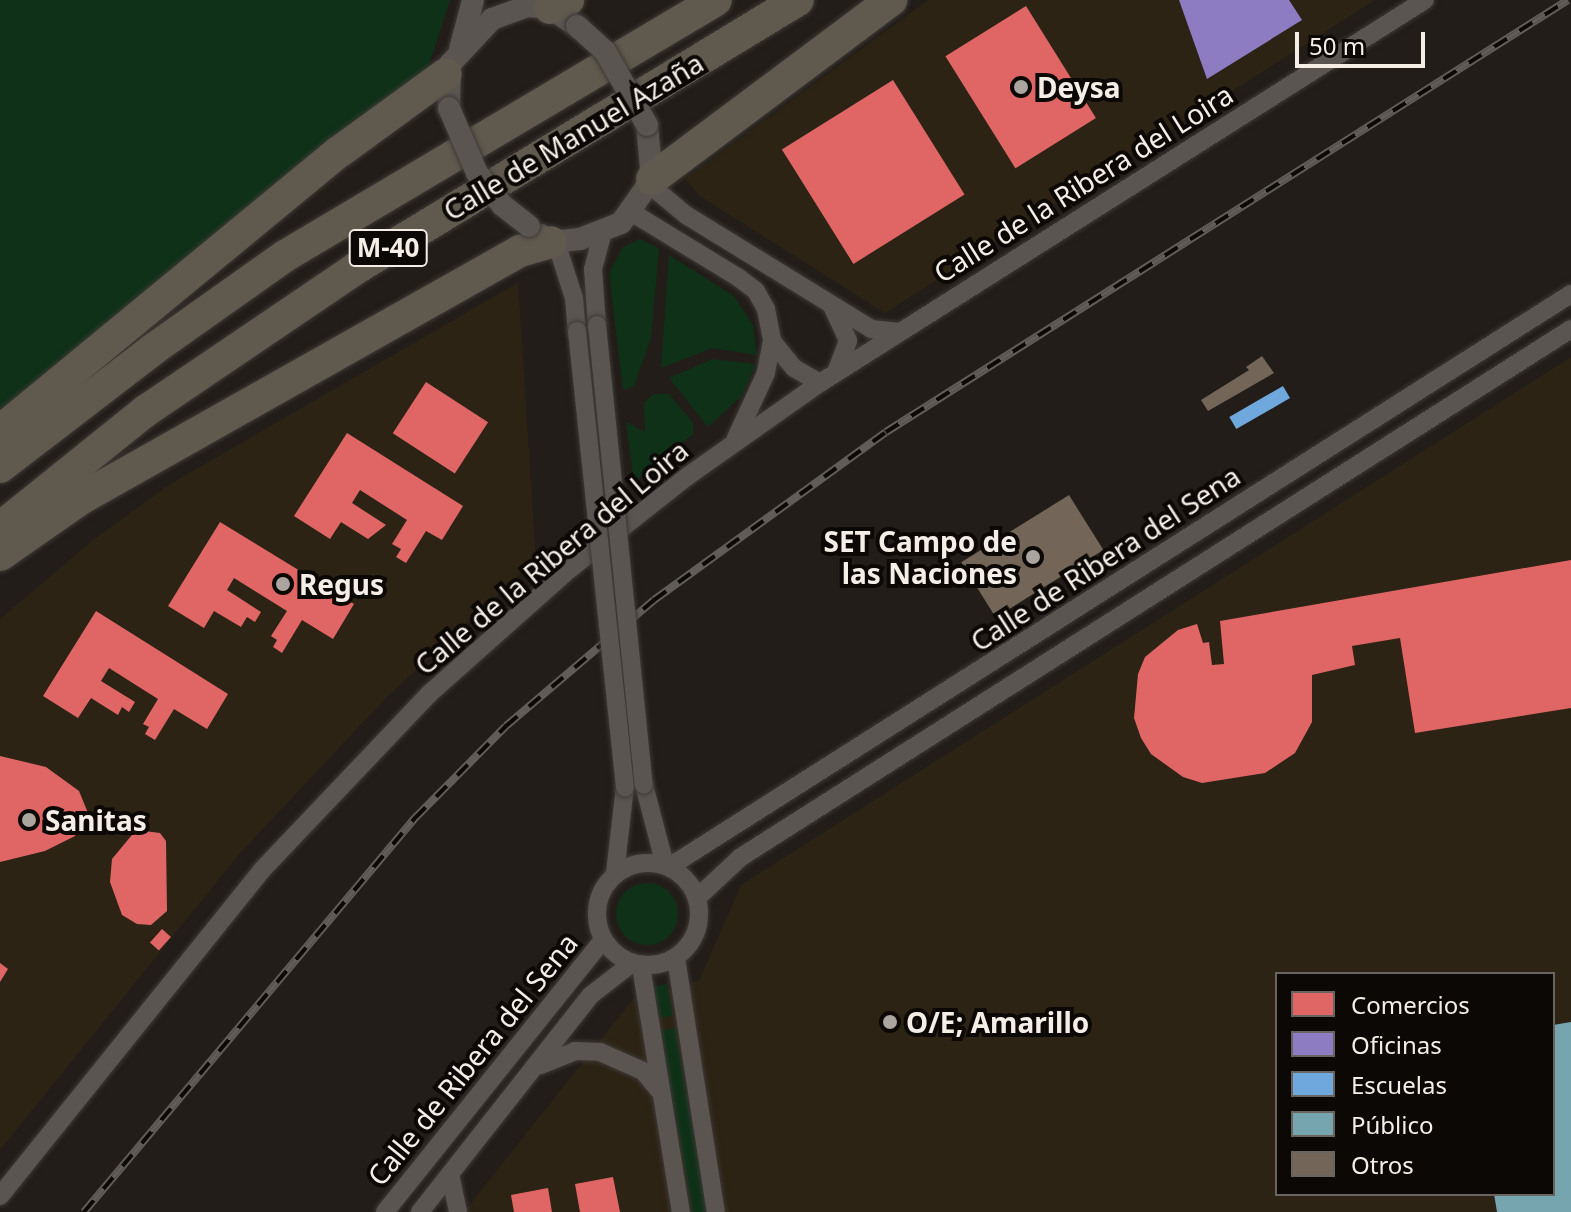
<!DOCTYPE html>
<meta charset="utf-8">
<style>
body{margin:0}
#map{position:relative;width:1571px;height:1212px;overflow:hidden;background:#221d18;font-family:"Noto Sans",sans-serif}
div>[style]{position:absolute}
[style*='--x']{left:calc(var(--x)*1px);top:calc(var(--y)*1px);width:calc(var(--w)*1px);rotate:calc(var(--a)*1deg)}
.commercial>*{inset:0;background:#2d2315}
.green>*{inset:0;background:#0f3118;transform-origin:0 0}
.round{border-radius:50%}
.shops>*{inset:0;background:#e06666;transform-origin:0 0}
.offices>*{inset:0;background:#8e7cc3}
.schools>*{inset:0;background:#6fa8dc;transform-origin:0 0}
.public>*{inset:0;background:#76a5af}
.building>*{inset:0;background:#736557;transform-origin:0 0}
.roads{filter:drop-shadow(0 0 2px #3d3936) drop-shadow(0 0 2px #3d3936)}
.minor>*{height:18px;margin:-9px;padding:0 9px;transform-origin:9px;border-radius:9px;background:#5a5551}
.minor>.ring{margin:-9px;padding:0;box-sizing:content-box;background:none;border:18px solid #5a5551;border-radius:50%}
.tertiary>*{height:22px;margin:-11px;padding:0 11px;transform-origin:11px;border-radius:11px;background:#5a5551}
.motorway>*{height:32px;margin:-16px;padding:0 16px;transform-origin:16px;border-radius:16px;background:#605a4e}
.rail>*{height:8px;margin-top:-4px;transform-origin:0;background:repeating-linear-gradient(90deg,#0c0805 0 15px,#605c58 0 30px);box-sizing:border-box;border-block:2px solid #605c58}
.bridges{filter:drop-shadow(0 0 2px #3d3936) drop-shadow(0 0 2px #3d3936)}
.minor-bridge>*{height:18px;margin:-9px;padding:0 9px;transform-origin:9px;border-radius:9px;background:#5a5551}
.tertiary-bridge>*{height:22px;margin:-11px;padding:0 11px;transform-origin:11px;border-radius:11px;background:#5a5551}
.dots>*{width:22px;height:22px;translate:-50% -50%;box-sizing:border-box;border:4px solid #0c0805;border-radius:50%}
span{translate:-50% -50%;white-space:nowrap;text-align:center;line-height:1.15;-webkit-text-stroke:8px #0c0805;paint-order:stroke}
.shield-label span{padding:2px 6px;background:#0c0805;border:2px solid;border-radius:6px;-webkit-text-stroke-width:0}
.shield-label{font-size:26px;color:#f5eee7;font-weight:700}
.poi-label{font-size:28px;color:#f5eee7;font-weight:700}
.left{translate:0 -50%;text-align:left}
.right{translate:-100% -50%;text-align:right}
.street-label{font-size:28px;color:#f5eee7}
.legend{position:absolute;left:1275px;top:972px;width:280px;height:224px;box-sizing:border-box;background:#0c0805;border:2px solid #69645f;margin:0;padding:10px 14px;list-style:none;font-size:24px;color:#f5eee7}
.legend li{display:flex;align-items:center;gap:16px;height:40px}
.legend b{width:40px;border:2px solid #69645f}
.scale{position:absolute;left:1295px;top:32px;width:130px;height:36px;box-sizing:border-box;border:4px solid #f5eee7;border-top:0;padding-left:10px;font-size:24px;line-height:28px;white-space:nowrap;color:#f5eee7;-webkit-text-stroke:6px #0c0805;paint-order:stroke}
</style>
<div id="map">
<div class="commercial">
<i style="clip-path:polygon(928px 0,1375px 0,885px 313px,700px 196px,685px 179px)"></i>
<i style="clip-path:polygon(518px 283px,536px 559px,386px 698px,240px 853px,0 1150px,0 619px,93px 540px,172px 483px)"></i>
<i style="clip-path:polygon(evenodd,1571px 357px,1571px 1212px,464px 1212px,634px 998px,699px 981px,741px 885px,1571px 357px,1277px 974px,1553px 974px,1553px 1194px,1277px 1194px,1277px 974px)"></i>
</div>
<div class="green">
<i style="clip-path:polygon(0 0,450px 0,427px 71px,0 413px)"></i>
<i style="clip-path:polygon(640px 239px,659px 248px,651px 338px,634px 386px,623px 390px,609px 273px,623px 247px)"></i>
<i style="clip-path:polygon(669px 255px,734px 296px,753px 325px,757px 355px,712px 348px,661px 368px)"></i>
<i style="clip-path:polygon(712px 359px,756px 364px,741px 397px,708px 427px,669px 378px)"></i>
<i style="clip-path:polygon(654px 394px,669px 394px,693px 423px,693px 434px,634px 482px,626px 422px,645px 432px,644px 403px)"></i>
<i class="round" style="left:616px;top:883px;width:62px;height:62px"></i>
<i style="left:667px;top:984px;width:32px;height:14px;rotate:79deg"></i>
<i style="left:675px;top:1028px;width:187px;height:15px;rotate:80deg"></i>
</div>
<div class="shops">
<i style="left:1026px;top:6px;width:132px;height:95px;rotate:58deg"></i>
<i style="left:893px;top:80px;width:135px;height:131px;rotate:58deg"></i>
<i style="left:426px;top:382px;width:74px;height:61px;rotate:33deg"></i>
<i style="clip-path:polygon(347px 433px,463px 506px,442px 540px,426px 531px,406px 563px,396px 557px,401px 549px,392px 544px,407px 520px,360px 490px,352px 503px,386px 525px,368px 539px,341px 522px,330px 539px,294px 516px)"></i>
<i style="clip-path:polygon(220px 522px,354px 604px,333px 639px,302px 620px,282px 653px,273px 647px,277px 640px,271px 636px,287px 611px,234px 578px,227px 590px,261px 612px,255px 622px,247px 617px,241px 627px,214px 611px,204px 628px,168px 606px)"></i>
<i style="clip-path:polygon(1571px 560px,1571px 708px,1415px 733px,1400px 638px,1352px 646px,1355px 665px,1312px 675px,1312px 722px,1295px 753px,1265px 773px,1202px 783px,1183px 777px,1151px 754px,1141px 738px,1134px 718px,1138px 674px,1145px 657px,1178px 630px,1197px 624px,1203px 643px,1209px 642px,1212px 665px,1224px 664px,1220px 621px)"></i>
<i style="clip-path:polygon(96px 611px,228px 694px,207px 729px,174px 709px,155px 740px,145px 734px,149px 727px,143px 724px,158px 699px,109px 668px,101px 681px,135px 702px,129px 712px,122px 707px,118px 715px,91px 698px,78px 718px,43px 696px)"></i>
<i style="clip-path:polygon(0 756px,46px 767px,79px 791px,88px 813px,75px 836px,45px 851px,0 862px)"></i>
<i style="clip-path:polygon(136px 830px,160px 833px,166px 841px,167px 911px,151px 925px,137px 924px,122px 915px,110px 882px,112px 859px)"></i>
<i style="left:162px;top:929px;width:12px;height:18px;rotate:42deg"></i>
<i style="clip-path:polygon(0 963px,8px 969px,0 982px)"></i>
<i style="clip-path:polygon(613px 1177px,620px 1212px,580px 1212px,575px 1184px)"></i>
<i style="clip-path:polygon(548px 1188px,552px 1212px,514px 1212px,511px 1195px)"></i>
</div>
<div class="offices">
<i style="clip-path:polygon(1179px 0,1289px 0,1302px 20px,1207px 79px)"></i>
</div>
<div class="schools">
<i style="left:1283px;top:386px;width:14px;height:62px;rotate:60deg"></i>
</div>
<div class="public">
<i style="clip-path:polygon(1571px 1022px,1571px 1212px,1497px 1212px,1494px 1194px,1553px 1194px,1553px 1025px)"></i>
</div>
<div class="building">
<i style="clip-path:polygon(1262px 356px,1274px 373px,1208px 411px,1201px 400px,1249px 370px,1246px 367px)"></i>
<i style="left:1069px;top:495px;width:65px;height:127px;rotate:58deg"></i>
</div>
<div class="roads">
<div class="minor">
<i style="--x:650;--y:185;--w:47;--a:39.8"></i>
<i style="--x:686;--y:215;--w:217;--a:31.6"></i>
<i style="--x:871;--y:329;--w:29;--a:6"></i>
<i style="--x:631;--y:212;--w:127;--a:31.4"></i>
<i style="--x:739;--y:278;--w:21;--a:37"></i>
<i style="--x:756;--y:291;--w:21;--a:61"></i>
<i style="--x:766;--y:309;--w:33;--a:79"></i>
<i style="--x:772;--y:341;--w:33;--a:101"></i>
<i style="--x:766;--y:373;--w:72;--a:114.8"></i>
<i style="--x:556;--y:242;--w:59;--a:72.2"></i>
<i style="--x:574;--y:298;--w:33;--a:85"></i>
<i style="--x:832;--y:306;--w:38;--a:65"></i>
<i style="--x:848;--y:341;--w:34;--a:111"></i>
<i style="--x:597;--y:325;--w:56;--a:-94.1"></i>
<i style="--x:593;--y:269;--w:38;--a:-75"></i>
<i style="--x:772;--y:341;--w:35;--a:51"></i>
<i style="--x:794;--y:368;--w:30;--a:30"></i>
<i style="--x:644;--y:785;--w:83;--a:75.3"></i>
<i class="ring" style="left:597px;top:863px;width:84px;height:84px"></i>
<i style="--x:669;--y:867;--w:1069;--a:-32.43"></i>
<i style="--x:615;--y:873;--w:87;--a:-83.4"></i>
<i style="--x:697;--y:898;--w:60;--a:-43"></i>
<i style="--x:741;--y:857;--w:984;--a:-32.46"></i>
<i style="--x:676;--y:958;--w:257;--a:81.1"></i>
<i style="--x:641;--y:966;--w:249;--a:80.8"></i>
<i style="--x:541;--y:1065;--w:37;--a:-22"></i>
<i style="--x:575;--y:1051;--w:25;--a:2"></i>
<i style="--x:600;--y:1052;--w:47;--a:23.8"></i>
<i style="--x:643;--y:1071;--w:25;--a:50"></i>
<i style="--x:450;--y:1174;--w:39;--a:78"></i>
<i style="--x:0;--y:1196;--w:418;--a:-51.2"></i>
<i style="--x:262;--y:870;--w:243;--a:-46.5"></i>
<i style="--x:429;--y:694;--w:190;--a:-41.6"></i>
<i style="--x:571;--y:568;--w:149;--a:-38.2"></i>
<i style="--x:688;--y:476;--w:161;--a:-35.2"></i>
<i style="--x:820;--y:383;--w:716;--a:-32.34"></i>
<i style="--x:385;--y:1212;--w:349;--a:-51.3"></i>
<i style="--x:420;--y:1212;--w:276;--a:-51.8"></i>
<i style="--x:591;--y:995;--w:51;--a:-37.8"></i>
</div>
<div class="tertiary">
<i style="--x:460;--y:49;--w:51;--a:-75.1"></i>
<i style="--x:449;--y:108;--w:44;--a:-88.7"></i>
<i style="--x:450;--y:64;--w:62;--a:-47"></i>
<i style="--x:492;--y:19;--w:38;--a:-20"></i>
<i style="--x:528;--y:6;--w:22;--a:5"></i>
<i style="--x:550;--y:8;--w:32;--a:34"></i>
<i style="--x:541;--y:235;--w:12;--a:35"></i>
<i style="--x:551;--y:242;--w:29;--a:-6"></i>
<i style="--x:580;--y:239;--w:44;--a:-21.3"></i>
<i style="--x:621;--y:223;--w:54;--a:-54.8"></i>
<i style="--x:652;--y:179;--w:54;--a:-95.3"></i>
</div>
<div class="motorway">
<i style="--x:550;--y:8;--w:20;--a:-24"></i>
<i style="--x:652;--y:179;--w:299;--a:-36.8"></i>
<i style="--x:0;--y:431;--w:439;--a:-39.5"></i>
<i style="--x:339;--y:152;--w:132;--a:-36.1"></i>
<i style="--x:0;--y:467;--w:195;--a:-37.5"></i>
<i style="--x:155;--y:348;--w:159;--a:-35.3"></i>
<i style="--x:285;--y:256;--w:501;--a:-30.71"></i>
<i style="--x:0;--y:528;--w:189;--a:-38.8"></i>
<i style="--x:147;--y:410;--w:251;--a:-34.1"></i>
<i style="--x:355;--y:269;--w:518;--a:-31.27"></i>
<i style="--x:0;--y:555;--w:100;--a:-34.8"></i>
<i style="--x:82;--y:498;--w:503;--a:-29.42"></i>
<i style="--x:520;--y:251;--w:32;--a:-16"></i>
</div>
</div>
<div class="rail">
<i style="--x:84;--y:1212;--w:515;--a:-49.97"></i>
<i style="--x:415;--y:818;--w:129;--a:-45.3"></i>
<i style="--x:506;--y:726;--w:194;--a:-40.4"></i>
<i style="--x:654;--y:600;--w:286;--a:-35.9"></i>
<i style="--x:886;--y:432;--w:807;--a:-32.35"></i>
</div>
<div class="bridges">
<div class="minor-bridge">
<i style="--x:597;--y:325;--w:462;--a:84.2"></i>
<i style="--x:577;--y:331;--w:459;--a:84"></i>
</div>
<div class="tertiary-bridge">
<i style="--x:577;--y:26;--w:38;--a:42"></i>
<i style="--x:605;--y:51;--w:85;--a:60.4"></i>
<i style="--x:449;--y:108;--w:71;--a:66.7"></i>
<i style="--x:477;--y:173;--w:41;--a:52"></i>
<i style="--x:502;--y:205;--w:34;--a:38"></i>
</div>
</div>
<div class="dots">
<i style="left:1021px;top:87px;background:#aba59f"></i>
<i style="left:1033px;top:557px;background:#aba59f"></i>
<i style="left:283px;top:584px;background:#aba59f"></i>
<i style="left:29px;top:820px;background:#aba59f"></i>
<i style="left:890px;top:1022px;background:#aba59f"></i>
</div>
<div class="shield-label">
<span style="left:388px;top:248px">M-40</span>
</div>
<div class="poi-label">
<span class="left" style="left:1037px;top:87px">Deysa</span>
<span class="right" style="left:1017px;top:557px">SET Campo de<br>las Naciones</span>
<span class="left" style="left:299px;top:584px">Regus</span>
<span class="left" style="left:45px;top:820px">Sanitas</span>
<span class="left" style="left:906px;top:1022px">O/E; Amarillo</span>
</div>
<div class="street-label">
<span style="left:573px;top:136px;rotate:-31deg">Calle de Manuel Azaña</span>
<span style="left:1083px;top:183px;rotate:-32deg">Calle de la Ribera del Loira</span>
<span style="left:551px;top:557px;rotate:-40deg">Calle de la Ribera del Loira</span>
<span style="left:1105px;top:558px;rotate:-33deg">Calle de Ribera del Sena</span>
<span style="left:472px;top:1059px;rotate:-51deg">Calle de Ribera del Sena</span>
</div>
<ul class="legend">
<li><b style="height:22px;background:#e06666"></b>Comercios</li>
<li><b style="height:22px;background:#8e7cc3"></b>Oficinas</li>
<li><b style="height:22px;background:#6fa8dc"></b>Escuelas</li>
<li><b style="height:22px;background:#76a5af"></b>Público</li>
<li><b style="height:22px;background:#736557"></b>Otros</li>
</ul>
<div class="scale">50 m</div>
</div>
